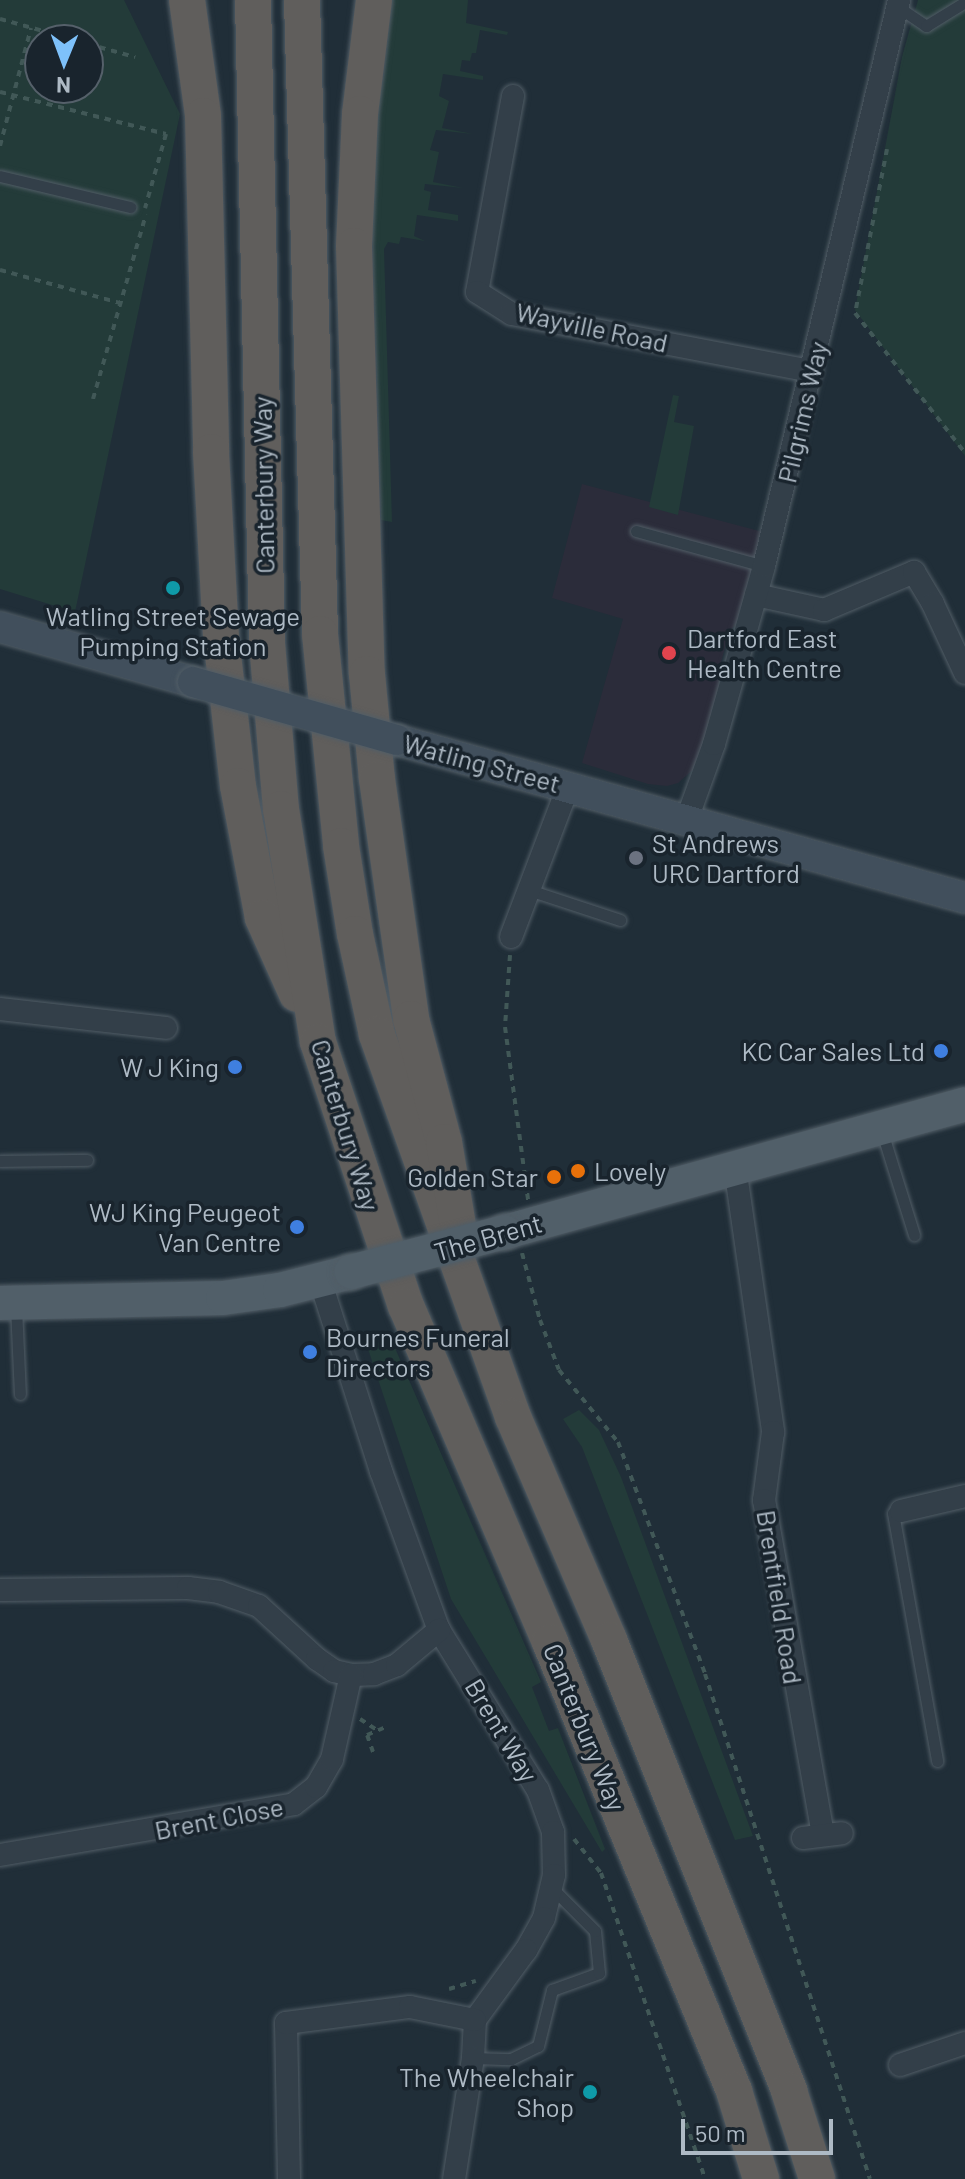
<!DOCTYPE html>
<style>
body{margin:0}
#map{position:relative;width:965px;height:2179px;overflow:hidden;background:#202e38;font-family:Barlow,sans-serif}
div>[style]{position:absolute}
[style*='--x']{left:calc(var(--x)*1px);top:calc(var(--y)*1px);width:calc(var(--w)*1px);rotate:calc(var(--a)*1deg)}
.medical>*{inset:0;background:#2b2c3a}
.green>*{inset:0;background:#233b39}
.path>*{height:4px;margin-top:-2px;transform-origin:0;background:repeating-linear-gradient(90deg,#415857 0 6px,transparent 0 12px)}
.roads{filter:drop-shadow(0 0 2px #515d66) drop-shadow(0 0 2px #515d66)}
.service>*{height:11px;margin:-5.5px;padding:0 5.5px;transform-origin:5.5px;border-radius:5.5px;background:#333f49}
.minor>*{height:22px;margin:-11px;padding:0 11px;transform-origin:11px;border-radius:11px;background:#333f49}
.secondary>*{height:30px;margin:-15px;padding:0 15px;transform-origin:15px;border-radius:15px;background:#414f5c}
.primary>*{height:34px;margin:-17px;padding:0 17px;transform-origin:17px;border-radius:17px;background:#515f69}
.trunk>*{height:36px;margin:-18px;padding:0 18px;transform-origin:18px;border-radius:18px;background:#605e5c}
.bridges{filter:drop-shadow(0 0 2px #515d66) drop-shadow(0 0 2px #515d66)}
.secondary-bridge>*{height:30px;margin:-15px;padding:0 15px;transform-origin:15px;border-radius:15px;background:#414f5c}
.primary-bridge>*{height:34px;margin:-17px;padding:0 17px;transform-origin:17px;border-radius:17px;background:#515f69}
.dots>*{width:22px;height:22px;translate:-50% -50%;box-sizing:border-box;border:4px solid #19242d;border-radius:50%}
span{translate:-50% -50%;white-space:nowrap;text-align:center;line-height:1.15;-webkit-text-stroke:7px #19242d;paint-order:stroke}
.street-label{font-size:26px;color:#aebac5}
.poi-label{font-size:26px;color:#aebac5}
.left{translate:0 -50%;text-align:left}
.right{translate:-100% -50%;text-align:right}
.north{position:absolute;left:24px;top:24px;width:80px;height:80px;box-sizing:border-box;background:#19242d;border:2px solid #55606a;border-radius:50%;rotate:181deg;font-size:22px;font-weight:700;line-height:32px;text-align:center;color:#aebac5}
.north::after{content:'';display:block;margin:auto;width:28px;height:36px;background:#7ec1fa;clip-path:polygon(50% 0,100% 100%,50% 72%,0 100%)}
.scale{position:absolute;left:681px;top:2119px;width:152px;height:36px;box-sizing:border-box;border:4px solid #aebac5;border-top:0;padding-left:10px;font-size:24px;line-height:28px;white-space:nowrap;color:#aebac5;-webkit-text-stroke:6px #19242d;paint-order:stroke}
</style>
<div id="map">
<div class="medical">
<i style="clip-path:polygon(582px 484px,763px 532px,738px 622px,729px 632px,718px 674px,720px 692px,695px 768px,678px 783px,667px 786px,648px 784px,582px 763px,623px 619px,552px 598px)"></i>
</div>
<div class="green">
<i style="clip-path:polygon(evenodd,0 0,124px 0,180px 114px,75px 612px,0 589px,0 0,40px 40px,88px 40px,88px 88px,40px 88px,40px 40px)"></i>
<i style="clip-path:polygon(392px 0,468px 0,466px 23px,508px 32px,507px 35px,480px 30px,476px 53px,472px 53px,470px 61px,462px 60px,460px 71px,483px 76px,483px 80px,443px 74px,439px 96px,449px 101px,442px 128px,473px 134px,436px 130px,430px 150px,439px 152px,433px 182px,463px 188px,425px 184px,424px 190px,431px 192px,428px 210px,458px 215px,458px 221px,417px 215px,414px 236px,425px 241px,401px 237px,399px 244px,388px 242px,384px 249px,392px 522px,381px 520px,372px 229px,375px 89px,383px 80px)"></i>
<i style="clip-path:polygon(918px 0,965px 0,965px 456px,855px 310px,902px 57px)"></i>
<i style="clip-path:polygon(673px 395px,679px 396px,674px 422px,694px 426px,678px 515px,649px 507px)"></i>
<i style="clip-path:polygon(391px 1339px,541px 1682px,532px 1687px,549px 1731px,558px 1728px,605px 1849px,602px 1852px,451px 1599px,367px 1346px)"></i>
<i style="clip-path:polygon(579px 1410px,599px 1430px,621px 1477px,753px 1836px,735px 1840px,582px 1447px,563px 1419px)"></i>
</div>
<div class="path">
<i style="--x:0;--y:19;--w:78;--a:15.6"></i>
<i style="--x:88;--y:44;--w:49;--a:15.5"></i>
<i style="--x:0;--y:92;--w:171;--a:14.2"></i>
<i style="--x:166;--y:134;--w:77;--a:105.8"></i>
<i style="--x:0;--y:146;--w:122;--a:-75.3"></i>
<i style="--x:887;--y:149;--w:167;--a:101"></i>
<i style="--x:855;--y:313;--w:178;--a:51.8"></i>
<i style="--x:0;--y:270;--w:124;--a:15.4"></i>
<i style="--x:93;--y:399;--w:192;--a:-74"></i>
<i style="--x:510;--y:955;--w:72;--a:94"></i>
<i style="--x:505;--y:1027;--w:175;--a:82.4"></i>
<i style="--x:522;--y:1253;--w:69;--a:75"></i>
<i style="--x:540;--y:1320;--w:53;--a:69.2"></i>
<i style="--x:559;--y:1370;--w:93;--a:50.7"></i>
<i style="--x:618;--y:1442;--w:248;--a:69.4"></i>
<i style="--x:705;--y:1674;--w:531;--a:71.91"></i>
<i style="--x:360;--y:1719;--w:20;--a:33"></i>
<i style="--x:373;--y:1752;--w:18;--a:-109"></i>
<i style="--x:367;--y:1735;--w:23;--a:-23"></i>
<i style="--x:574;--y:1839;--w:43;--a:51.5"></i>
<i style="--x:601;--y:1873;--w:323;--a:71.2"></i>
<i style="--x:449;--y:1989;--w:28;--a:-17"></i>
</div>
<div class="roads">
<div class="service">
<i style="--x:896;--y:12;--w:8;--a:-7"></i>
<i style="--x:904;--y:11;--w:27;--a:34"></i>
<i style="--x:926;--y:26;--w:46;--a:-31.6"></i>
<i style="--x:0;--y:176;--w:134;--a:13.4"></i>
<i style="--x:636;--y:531;--w:133;--a:15.3"></i>
<i style="--x:529;--y:890;--w:96;--a:18.2"></i>
<i style="--x:882;--y:1132;--w:108;--a:72.7"></i>
<i style="--x:0;--y:1161;--w:87;--a:-0.7"></i>
<i style="--x:16;--y:1307;--w:87;--a:87.4"></i>
<i style="--x:901;--y:1511;--w:8;--a:166"></i>
<i style="--x:893;--y:1513;--w:252;--a:79.9"></i>
<i style="--x:473;--y:2058;--w:38;--a:2"></i>
<i style="--x:511;--y:2059;--w:30;--a:-26"></i>
<i style="--x:538;--y:2046;--w:58;--a:-76"></i>
<i style="--x:552;--y:1990;--w:50;--a:-19.9"></i>
<i style="--x:599;--y:1973;--w:42;--a:-95.4"></i>
<i style="--x:595;--y:1931;--w:61;--a:-135"></i>
</div>
<div class="minor">
<i style="--x:513;--y:96;--w:199;--a:100.4"></i>
<i style="--x:477;--y:292;--w:41;--a:32.2"></i>
<i style="--x:512;--y:314;--w:305;--a:10.8"></i>
<i style="--x:756;--y:595;--w:70;--a:12.4"></i>
<i style="--x:824;--y:610;--w:98;--a:-22.9"></i>
<i style="--x:914;--y:572;--w:37;--a:59"></i>
<i style="--x:933;--y:604;--w:76;--a:65.1"></i>
<i style="--x:687;--y:819;--w:80;--a:-70.2"></i>
<i style="--x:714;--y:744;--w:185;--a:-74.3"></i>
<i style="--x:764;--y:566;--w:582;--a:-76.58"></i>
<i style="--x:511;--y:937;--w:160;--a:-69.2"></i>
<i style="--x:0;--y:1009;--w:167;--a:6.5"></i>
<i style="--x:735;--y:1167;--w:268;--a:81.8"></i>
<i style="--x:773;--y:1432;--w:69;--a:97.5"></i>
<i style="--x:764;--y:1500;--w:340;--a:80"></i>
<i style="--x:320;--y:1280;--w:201;--a:72.3"></i>
<i style="--x:381;--y:1471;--w:169;--a:70"></i>
<i style="--x:439;--y:1630;--w:188;--a:58.3"></i>
<i style="--x:538;--y:1790;--w:45;--a:70.3"></i>
<i style="--x:553;--y:1832;--w:43;--a:88.7"></i>
<i style="--x:554;--y:1875;--w:44;--a:103.1"></i>
<i style="--x:544;--y:1918;--w:37;--a:119"></i>
<i style="--x:526;--y:1950;--w:87;--a:126.1"></i>
<i style="--x:475;--y:2020;--w:38;--a:93"></i>
<i style="--x:473;--y:2058;--w:122;--a:98.9"></i>
<i style="--x:901;--y:1511;--w:66;--a:-13.2"></i>
<i style="--x:0;--y:1590;--w:188;--a:-0.6"></i>
<i style="--x:188;--y:1588;--w:31;--a:7"></i>
<i style="--x:219;--y:1592;--w:42;--a:19.3"></i>
<i style="--x:259;--y:1606;--w:79;--a:42.4"></i>
<i style="--x:317;--y:1659;--w:21;--a:35"></i>
<i style="--x:334;--y:1671;--w:17;--a:13"></i>
<i style="--x:351;--y:1675;--w:23;--a:-2"></i>
<i style="--x:374;--y:1674;--w:25;--a:-21"></i>
<i style="--x:397;--y:1665;--w:55;--a:-39.8"></i>
<i style="--x:803;--y:1838;--w:39;--a:-7"></i>
<i style="--x:0;--y:1855;--w:298;--a:-9.8"></i>
<i style="--x:294;--y:1804;--w:28;--a:-38"></i>
<i style="--x:316;--y:1787;--w:32;--a:-60"></i>
<i style="--x:332;--y:1759;--w:86;--a:-77.3"></i>
<i style="--x:900;--y:2065;--w:69;--a:-18.7"></i>
<i style="--x:289;--y:2179;--w:156;--a:-91.1"></i>
<i style="--x:286;--y:2023;--w:125;--a:-7.4"></i>
<i style="--x:410;--y:2007;--w:66;--a:11.3"></i>
</div>
<div class="secondary">
<i style="--x:0;--y:627;--w:201;--a:15.9"></i>
<i style="--x:397;--y:740;--w:590;--a:15.54"></i>
</div>
<div class="primary">
<i style="--x:505;--y:1232;--w:477;--a:-15.5"></i>
<i style="--x:0;--y:1303;--w:223;--a:-1.3"></i>
<i style="--x:223;--y:1298;--w:58;--a:-8"></i>
<i style="--x:280;--y:1290;--w:73;--a:-14.2"></i>
</div>
<div class="trunk">
<i style="--x:187;--y:0;--w:117;--a:82.1"></i>
<i style="--x:203;--y:116;--w:336;--a:88.6"></i>
<i style="--x:211;--y:452;--w:185;--a:86.9"></i>
<i style="--x:221;--y:637;--w:150;--a:83.5"></i>
<i style="--x:238;--y:786;--w:134;--a:79.3"></i>
<i style="--x:263;--y:918;--w:83;--a:65.9"></i>
<i style="--x:253;--y:0;--w:643;--a:88.75"></i>
<i style="--x:267;--y:643;--w:167;--a:85.2"></i>
<i style="--x:281;--y:809;--w:236;--a:81"></i>
<i style="--x:318;--y:1042;--w:278;--a:71.6"></i>
<i style="--x:406;--y:1306;--w:366;--a:66.8"></i>
<i style="--x:550;--y:1642;--w:485;--a:67.7"></i>
<i style="--x:734;--y:2091;--w:92;--a:72.9"></i>
<i style="--x:302;--y:0;--w:634;--a:88.37"></i>
<i style="--x:320;--y:634;--w:213;--a:84.3"></i>
<i style="--x:341;--y:846;--w:89;--a:81"></i>
<i style="--x:355;--y:934;--w:103;--a:77.7"></i>
<i style="--x:377;--y:1035;--w:405;--a:70.4"></i>
<i style="--x:513;--y:1417;--w:243;--a:66.7"></i>
<i style="--x:609;--y:1640;--w:486;--a:68.2"></i>
<i style="--x:789;--y:2091;--w:92;--a:72.3"></i>
<i style="--x:374;--y:0;--w:115;--a:97"></i>
<i style="--x:360;--y:114;--w:132;--a:92.6"></i>
<i style="--x:354;--y:246;--w:428;--a:88.3"></i>
<i style="--x:367;--y:674;--w:105;--a:84.6"></i>
<i style="--x:377;--y:779;--w:242;--a:81.9"></i>
<i style="--x:411;--y:1019;--w:127;--a:75"></i>
<i style="--x:444;--y:1142;--w:85;--a:80.5"></i>
</div>
</div>
<div class="bridges">
<div class="secondary-bridge">
<i style="--x:193;--y:682;--w:212;--a:15.9"></i>
</div>
<div class="primary-bridge">
<i style="--x:351;--y:1272;--w:159;--a:-14.6"></i>
</div>
</div>
<div class="dots">
<i style="left:173px;top:588px;background:#0f9aa8"></i>
<i style="left:669px;top:653px;background:#e0444e"></i>
<i style="left:636px;top:858px;background:#6b7280"></i>
<i style="left:941px;top:1051px;background:#3f7fe0"></i>
<i style="left:235px;top:1067px;background:#3f7fe0"></i>
<i style="left:578px;top:1171px;background:#e8710a"></i>
<i style="left:554px;top:1177px;background:#e8710a"></i>
<i style="left:297px;top:1227px;background:#3f7fe0"></i>
<i style="left:310px;top:1352px;background:#3f7fe0"></i>
<i style="left:590px;top:2092px;background:#0f9aa8"></i>
</div>
<div class="street-label">
<span style="left:592px;top:327px;rotate:12deg">Wayville Road</span>
<span style="left:802px;top:412px;rotate:-77deg">Pilgrims Way</span>
<span style="left:263px;top:485px;rotate:-91deg">Canterbury Way</span>
<span style="left:482px;top:763px;rotate:15deg">Watling Street</span>
<span style="left:346px;top:1125px;rotate:73deg">Canterbury Way</span>
<span style="left:488px;top:1237px;rotate:-16deg">The Brent</span>
<span style="left:780px;top:1597px;rotate:81deg">Brentfield Road</span>
<span style="left:585px;top:1727px;rotate:68deg">Canterbury Way</span>
<span style="left:502px;top:1730px;rotate:59deg">Brent Way</span>
<span style="left:219px;top:1818px;rotate:-11deg">Brent Close</span>
</div>
<div class="poi-label">
<span style="left:173px;top:631px">Watling Street Sewage<br>Pumping Station</span>
<span class="left" style="left:687px;top:653px">Dartford East<br>Health Centre</span>
<span class="left" style="left:652px;top:858px">St Andrews<br>URC Dartford</span>
<span class="right" style="left:925px;top:1051px">KC Car Sales Ltd</span>
<span class="right" style="left:219px;top:1067px">W J King</span>
<span class="left" style="left:594px;top:1171px">Lovely</span>
<span class="right" style="left:538px;top:1177px">Golden Star</span>
<span class="right" style="left:281px;top:1227px">WJ King Peugeot<br>Van Centre</span>
<span class="left" style="left:326px;top:1352px">Bournes Funeral<br>Directors</span>
<span class="right" style="left:574px;top:2092px">The Wheelchair<br>Shop</span>
</div>
<div class="north">N</div>
<div class="scale">50 m</div>
</div>
